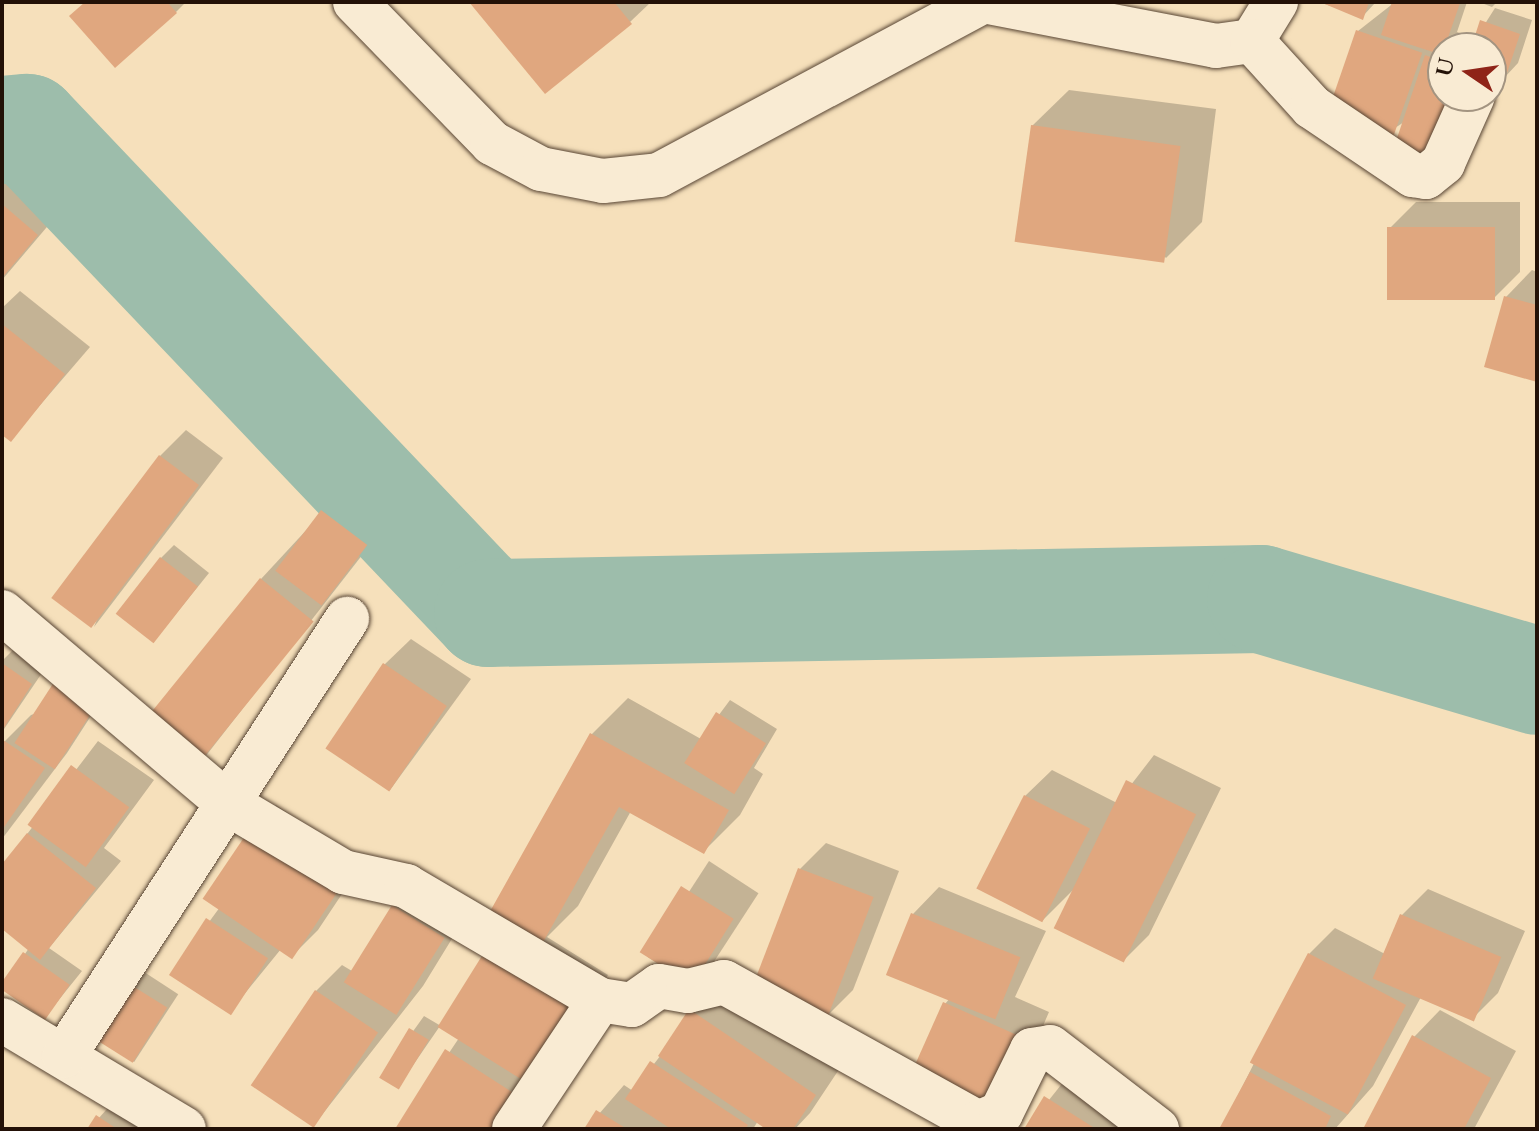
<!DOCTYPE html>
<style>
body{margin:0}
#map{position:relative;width:1539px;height:1131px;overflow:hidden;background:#f6e0bb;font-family:Cardo,serif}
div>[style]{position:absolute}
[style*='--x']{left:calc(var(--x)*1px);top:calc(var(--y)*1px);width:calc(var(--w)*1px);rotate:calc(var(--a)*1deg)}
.shadow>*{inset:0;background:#0003;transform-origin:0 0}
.river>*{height:108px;margin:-54px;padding:0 54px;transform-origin:54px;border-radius:54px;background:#9dbdab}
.building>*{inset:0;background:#e0a77f;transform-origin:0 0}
.roads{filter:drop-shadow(0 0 2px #584534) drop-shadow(0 0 2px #584534)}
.street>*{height:44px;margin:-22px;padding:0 22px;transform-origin:22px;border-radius:22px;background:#f9ebd3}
span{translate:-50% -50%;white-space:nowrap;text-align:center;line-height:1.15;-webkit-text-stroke:6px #f9ebd3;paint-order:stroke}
.frame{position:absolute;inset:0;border:4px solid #231107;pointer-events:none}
.north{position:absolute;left:1427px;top:32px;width:80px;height:80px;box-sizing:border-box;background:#f9ebd3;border:2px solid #a39481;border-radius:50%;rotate:283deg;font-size:22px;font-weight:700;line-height:32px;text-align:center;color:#231107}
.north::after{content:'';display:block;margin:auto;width:28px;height:36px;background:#8f2418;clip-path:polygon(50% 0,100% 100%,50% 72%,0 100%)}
</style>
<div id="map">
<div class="shadow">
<i style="clip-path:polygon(86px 2px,186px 2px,176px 12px)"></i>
<i style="clip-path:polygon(472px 2px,651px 2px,630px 22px)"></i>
<i style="clip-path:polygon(1376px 2px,1362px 17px,1322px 3px,1323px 2px)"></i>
<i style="clip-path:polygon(1395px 2px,1467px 2px,1457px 32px,1476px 38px,1495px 8px,1532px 20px,1518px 63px,1505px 77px,1491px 72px,1491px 48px,1443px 48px,1443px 96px,1389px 132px,1358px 31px)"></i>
<i style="clip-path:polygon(1479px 2px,1497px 2px,1492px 7px)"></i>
<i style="clip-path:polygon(1069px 90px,1216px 109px,1202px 222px,1166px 258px,1032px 126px)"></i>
<i style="clip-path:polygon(2px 156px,63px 208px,2px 280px)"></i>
<i style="clip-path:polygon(1416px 202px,1520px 202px,1520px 272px,1494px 298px,1389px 229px)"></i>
<i style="clip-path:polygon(1532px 270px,1537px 272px,1537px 380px,1486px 366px,1506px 297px)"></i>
<i style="clip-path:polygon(20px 291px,90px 347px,11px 439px,2px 433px,2px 308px)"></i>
<i style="clip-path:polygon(186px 430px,223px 458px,94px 627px,160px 456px)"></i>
<i style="clip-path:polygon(348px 485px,391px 518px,205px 757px,261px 579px)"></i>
<i style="clip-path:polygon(174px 545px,209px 573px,154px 641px,161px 558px)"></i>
<i style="clip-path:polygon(411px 639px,471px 679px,390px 790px,384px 665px)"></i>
<i style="clip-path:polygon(14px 649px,44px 670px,2px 732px,2px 661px)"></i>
<i style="clip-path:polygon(109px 688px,67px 753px,2px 839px,5px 741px,31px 715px)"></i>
<i style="clip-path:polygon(628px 698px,701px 739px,730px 700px,777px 729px,754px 768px,763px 774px,740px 815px,704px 851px,631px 811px,578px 906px,547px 937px,608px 975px,558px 1057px,501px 1129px,398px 1129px,459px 1038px,440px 1026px,398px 1087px,381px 1076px,424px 1016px,441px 1026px,491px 945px,491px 914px,592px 734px)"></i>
<i style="clip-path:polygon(98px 741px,154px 780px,104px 848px,121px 861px,49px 948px,82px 971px,45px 1017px,2px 988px,29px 948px,2px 927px,2px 867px)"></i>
<i style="clip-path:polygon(1154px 755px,1221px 788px,1149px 935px,1123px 961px,1076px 887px,1043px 920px,1025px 796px,1052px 770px,1117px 803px)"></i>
<i style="clip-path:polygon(276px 805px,362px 864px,318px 930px,292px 956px,281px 949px,229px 1013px,171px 974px,220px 907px,250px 831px)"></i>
<i style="clip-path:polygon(826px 843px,899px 871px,853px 990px,827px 1016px,800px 869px)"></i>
<i style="left:709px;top:861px;width:59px;height:114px;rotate:33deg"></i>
<i style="clip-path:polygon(419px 880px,469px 911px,423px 986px,314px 1125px,254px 1084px,316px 991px,342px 965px,352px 971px,393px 906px)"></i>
<i style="clip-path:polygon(939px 887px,1046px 931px,1015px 997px,1049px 1012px,1017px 1086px,945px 1004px,950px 998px,889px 974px,913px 914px)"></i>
<i style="clip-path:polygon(1428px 889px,1525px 931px,1498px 993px,1472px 1019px,1421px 997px,1373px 1086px,1335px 1129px,1221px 1129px,1309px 954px,1335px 928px,1385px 954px,1402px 915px)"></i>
<i style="left:138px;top:968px;width:48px;height:81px;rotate:33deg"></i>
<i style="clip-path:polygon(716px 984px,840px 1068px,810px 1113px,795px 1129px,758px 1121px,753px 1129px,586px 1129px,624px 1085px,633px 1091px)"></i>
<i style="clip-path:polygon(1440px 1010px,1516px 1051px,1474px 1129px,1365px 1129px,1414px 1037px)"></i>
<i style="clip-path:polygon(1072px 1071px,1136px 1129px,1026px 1129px)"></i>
<i style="clip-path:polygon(124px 1090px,171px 1129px,89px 1129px)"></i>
</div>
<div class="river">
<i style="--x:2;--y:130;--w:25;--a:-5"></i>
<i style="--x:27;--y:128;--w:669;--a:46.45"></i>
<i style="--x:488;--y:613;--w:773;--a:-1.04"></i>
<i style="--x:1261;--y:599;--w:288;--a:16.5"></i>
</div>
<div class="building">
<i style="clip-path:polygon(85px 2px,167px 2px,177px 13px,115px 68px,69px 16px)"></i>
<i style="clip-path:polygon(469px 2px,614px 2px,632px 24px,545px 94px)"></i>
<i style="clip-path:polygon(1320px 2px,1369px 2px,1363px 20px)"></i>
<i style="clip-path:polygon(1392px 2px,1460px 3px,1442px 55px,1381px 35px)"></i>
<i style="clip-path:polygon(1480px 20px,1520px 34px,1505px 79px,1491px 74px,1491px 48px,1471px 48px)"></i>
<i style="left:1356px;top:30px;width:70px;height:87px;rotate:19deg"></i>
<i style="clip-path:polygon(1425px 55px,1443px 62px,1443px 96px,1460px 96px,1439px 159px,1395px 144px)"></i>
<i style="left:1031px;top:125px;width:151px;height:118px;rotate:8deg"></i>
<i style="clip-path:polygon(2px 204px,38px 235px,2px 278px)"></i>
<i style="left:1495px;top:227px;width:73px;height:108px;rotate:90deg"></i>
<i style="clip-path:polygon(1504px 296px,1537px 305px,1537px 382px,1484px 367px)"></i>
<i style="clip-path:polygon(2px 324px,65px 374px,11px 442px,2px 435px)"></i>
<i style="left:159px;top:455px;width:50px;height:179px;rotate:37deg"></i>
<i style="left:321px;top:510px;width:58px;height:76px;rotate:37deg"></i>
<i style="left:160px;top:557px;width:48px;height:72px;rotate:38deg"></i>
<i style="left:260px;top:578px;width:69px;height:177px;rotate:39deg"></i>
<i style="clip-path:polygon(2px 663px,32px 684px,2px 731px)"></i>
<i style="left:383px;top:663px;width:77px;height:103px;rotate:34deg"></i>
<i style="left:58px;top:676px;width:48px;height:80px;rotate:33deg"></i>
<i style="left:716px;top:712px;width:59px;height:60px;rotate:32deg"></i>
<i style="clip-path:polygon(590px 733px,729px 810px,704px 854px,619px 807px,542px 944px,488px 915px)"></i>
<i style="clip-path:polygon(3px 740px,45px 768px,2px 830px,2px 741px)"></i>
<i style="left:71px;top:765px;width:72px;height:74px;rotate:36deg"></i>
<i style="left:1126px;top:780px;width:78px;height:165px;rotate:26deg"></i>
<i style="left:1024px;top:795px;width:74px;height:105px;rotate:27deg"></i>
<i style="left:249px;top:830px;width:108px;height:83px;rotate:34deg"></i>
<i style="clip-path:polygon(27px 833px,96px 888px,40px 960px,2px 929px,2px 864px)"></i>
<i style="left:798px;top:868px;width:81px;height:130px;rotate:21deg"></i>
<i style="left:681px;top:886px;width:62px;height:78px;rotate:32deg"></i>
<i style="left:392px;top:905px;width:62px;height:91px;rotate:32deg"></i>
<i style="left:911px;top:913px;width:118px;height:67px;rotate:22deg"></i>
<i style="left:1400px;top:914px;width:110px;height:70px;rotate:23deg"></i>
<i style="left:206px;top:918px;width:74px;height:68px;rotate:33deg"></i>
<i style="left:490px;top:943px;width:110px;height:99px;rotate:32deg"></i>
<i style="left:23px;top:952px;width:57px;height:43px;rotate:35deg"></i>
<i style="left:1308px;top:953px;width:111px;height:124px;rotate:28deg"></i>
<i style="left:123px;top:980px;width:52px;height:65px;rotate:32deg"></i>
<i style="left:315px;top:990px;width:76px;height:115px;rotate:34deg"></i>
<i style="left:943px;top:1002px;width:89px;height:83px;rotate:24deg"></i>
<i style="clip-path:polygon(689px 1009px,816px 1095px,793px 1129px,766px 1129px,658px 1056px)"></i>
<i style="left:409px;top:1028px;width:23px;height:58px;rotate:31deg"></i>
<i style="clip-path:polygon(1412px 1035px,1491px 1078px,1464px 1129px,1363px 1129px)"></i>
<i style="clip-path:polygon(445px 1049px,515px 1094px,493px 1129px,395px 1129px)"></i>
<i style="clip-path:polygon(650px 1061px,748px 1125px,745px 1129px,671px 1129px,625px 1099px)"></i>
<i style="clip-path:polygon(1250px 1072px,1331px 1116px,1325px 1129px,1219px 1129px)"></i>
<i style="clip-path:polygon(1044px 1096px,1096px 1129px,1024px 1129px)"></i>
<i style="clip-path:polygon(596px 1110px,627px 1129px,584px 1129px)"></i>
<i style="clip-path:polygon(96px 1115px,117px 1129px,87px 1129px)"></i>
</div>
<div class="roads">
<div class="street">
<i style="--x:355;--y:2;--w:197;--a:45.8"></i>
<i style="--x:492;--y:143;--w:55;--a:28"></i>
<i style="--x:541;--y:169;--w:63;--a:11"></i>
<i style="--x:603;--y:181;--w:56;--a:-6.1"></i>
<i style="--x:659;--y:175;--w:366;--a:-28.2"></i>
<i style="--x:988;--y:2;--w:232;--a:10.9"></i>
<i style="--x:1216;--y:46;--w:36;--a:-8"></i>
<i style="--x:1252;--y:41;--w:46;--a:-58.4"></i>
<i style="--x:1252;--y:41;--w:89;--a:47.7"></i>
<i style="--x:1312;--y:107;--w:122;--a:34"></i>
<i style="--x:1413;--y:175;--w:13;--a:9"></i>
<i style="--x:1426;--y:177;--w:22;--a:-39"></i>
<i style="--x:1443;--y:163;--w:73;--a:-65.9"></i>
<i style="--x:2;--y:612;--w:295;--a:40.3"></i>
<i style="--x:227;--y:803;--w:135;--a:30.7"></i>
<i style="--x:343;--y:872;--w:65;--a:12.5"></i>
<i style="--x:406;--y:886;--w:225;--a:30.4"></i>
<i style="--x:600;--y:1000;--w:155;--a:123.7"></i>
<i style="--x:600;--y:1000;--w:32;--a:9"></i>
<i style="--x:632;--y:1005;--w:33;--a:-35"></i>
<i style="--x:659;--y:986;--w:29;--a:10"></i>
<i style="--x:688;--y:991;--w:37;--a:-14"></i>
<i style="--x:724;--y:982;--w:291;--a:29"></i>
<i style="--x:978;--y:1123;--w:25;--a:-23"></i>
<i style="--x:1001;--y:1113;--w:70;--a:-63.8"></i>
<i style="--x:1032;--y:1050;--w:18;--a:-9"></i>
<i style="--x:1050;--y:1047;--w:135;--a:37.5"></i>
<i style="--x:2;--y:1020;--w:212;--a:30.9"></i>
<i style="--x:64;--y:1056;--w:521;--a:-57.07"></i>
</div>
</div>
<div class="frame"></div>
<div class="north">U</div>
</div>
